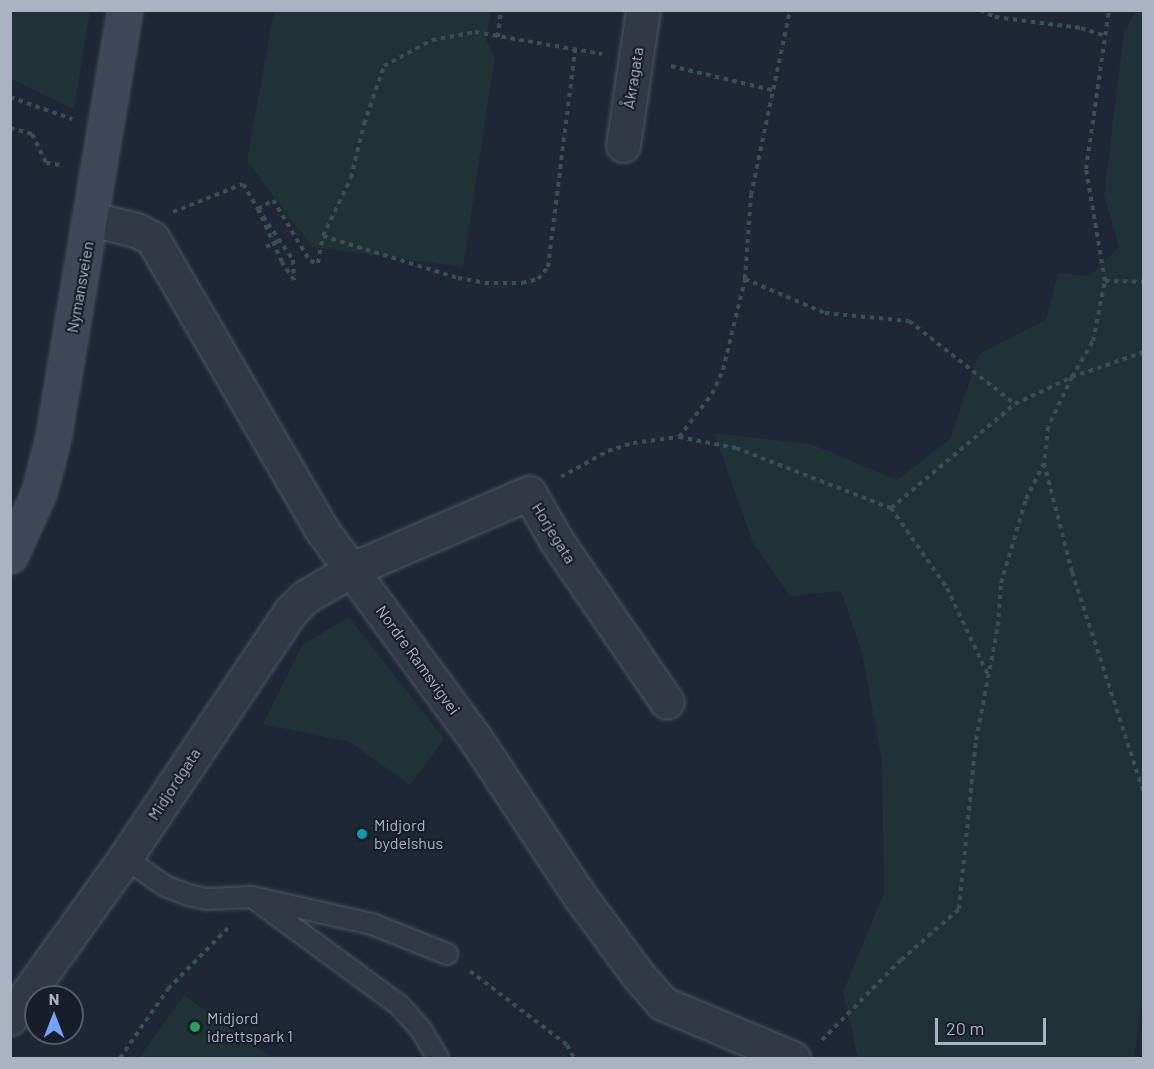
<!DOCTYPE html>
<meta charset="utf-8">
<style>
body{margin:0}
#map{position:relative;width:1154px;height:1069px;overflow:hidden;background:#1d2736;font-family:Barlow,sans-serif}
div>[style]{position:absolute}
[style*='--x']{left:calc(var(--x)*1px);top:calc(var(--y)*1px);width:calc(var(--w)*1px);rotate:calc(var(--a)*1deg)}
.green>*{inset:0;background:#1f3337}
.path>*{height:4px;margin-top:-2px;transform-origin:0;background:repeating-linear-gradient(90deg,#3a4f52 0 4.5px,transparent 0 9px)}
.roads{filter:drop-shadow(0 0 2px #4e5665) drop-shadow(0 0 2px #4e5665)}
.lane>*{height:20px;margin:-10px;padding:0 10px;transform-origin:10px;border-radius:10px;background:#313946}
.street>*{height:33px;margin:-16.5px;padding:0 16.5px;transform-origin:16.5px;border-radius:16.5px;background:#313946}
.secondary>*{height:33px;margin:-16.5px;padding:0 16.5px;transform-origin:16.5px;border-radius:16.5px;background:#3e485a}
.dots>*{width:16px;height:16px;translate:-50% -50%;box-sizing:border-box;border:3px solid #171e2a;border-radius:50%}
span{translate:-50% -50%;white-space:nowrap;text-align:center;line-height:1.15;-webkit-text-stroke:4.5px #171e2a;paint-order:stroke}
.street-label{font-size:16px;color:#aab3c4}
.poi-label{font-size:16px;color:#aab3c4}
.left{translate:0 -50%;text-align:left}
.frame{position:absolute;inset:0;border:12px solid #aab3c4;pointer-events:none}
.north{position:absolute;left:24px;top:985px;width:60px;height:60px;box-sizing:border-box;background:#171e2a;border:2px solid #525a68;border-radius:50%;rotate:0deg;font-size:16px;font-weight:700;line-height:24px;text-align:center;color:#aab3c4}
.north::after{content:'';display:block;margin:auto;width:21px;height:27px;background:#75a4fe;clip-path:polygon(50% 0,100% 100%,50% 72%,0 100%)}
.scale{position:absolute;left:935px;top:1018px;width:111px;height:27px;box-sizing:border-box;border:3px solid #aab3c4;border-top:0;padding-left:8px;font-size:18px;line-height:21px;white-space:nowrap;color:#aab3c4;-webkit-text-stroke:4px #171e2a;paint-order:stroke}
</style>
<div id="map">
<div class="green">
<i style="clip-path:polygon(11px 10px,90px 11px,74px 109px,11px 79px)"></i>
<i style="clip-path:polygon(1136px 10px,1144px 11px,1144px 984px,1134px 1058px,858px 1058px,843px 992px,884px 893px,882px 762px,862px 653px,841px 591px,790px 596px,753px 543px,714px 433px,811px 444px,897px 480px,950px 439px,979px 354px,1046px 320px,1058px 273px,1090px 276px,1119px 247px,1104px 195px,1124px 32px)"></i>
<i style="clip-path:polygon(274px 11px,491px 11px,486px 41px,495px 56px,463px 267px,312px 247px,247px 161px)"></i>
<i style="clip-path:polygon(349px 617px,444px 739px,410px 785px,350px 742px,263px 724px,302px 645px)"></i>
<i style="clip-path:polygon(184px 995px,273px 1058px,139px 1058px)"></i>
</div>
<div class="path">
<i style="--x:980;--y:10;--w:17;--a:25"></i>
<i style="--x:995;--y:17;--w:87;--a:7.3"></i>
<i style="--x:1081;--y:28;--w:23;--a:18"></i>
<i style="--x:498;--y:37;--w:27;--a:-84"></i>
<i style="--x:671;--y:66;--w:104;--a:13.4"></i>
<i style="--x:10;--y:97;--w:66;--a:19.5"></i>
<i style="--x:10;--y:128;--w:23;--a:15"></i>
<i style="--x:32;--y:134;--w:32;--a:64"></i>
<i style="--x:46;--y:163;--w:16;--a:7"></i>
<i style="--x:258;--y:209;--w:62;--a:55.5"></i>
<i style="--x:293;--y:260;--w:20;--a:87"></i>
<i style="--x:294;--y:280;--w:22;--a:-124"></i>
<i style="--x:282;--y:262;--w:58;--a:-114.4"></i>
<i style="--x:173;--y:212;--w:75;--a:-21.8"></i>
<i style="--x:243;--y:184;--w:29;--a:59"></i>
<i style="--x:258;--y:209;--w:17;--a:-31"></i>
<i style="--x:273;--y:200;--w:71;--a:58.8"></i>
<i style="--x:310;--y:261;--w:8;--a:14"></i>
<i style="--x:318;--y:263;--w:27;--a:-80"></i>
<i style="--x:323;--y:236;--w:64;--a:-64.2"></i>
<i style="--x:351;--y:178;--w:56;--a:-76.5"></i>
<i style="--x:364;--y:124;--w:61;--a:-71"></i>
<i style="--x:384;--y:66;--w:55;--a:-28.4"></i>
<i style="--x:432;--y:40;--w:44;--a:-10.5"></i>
<i style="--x:475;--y:32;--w:129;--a:9.8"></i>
<i style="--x:323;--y:236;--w:141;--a:17.3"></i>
<i style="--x:458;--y:278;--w:27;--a:10"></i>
<i style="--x:485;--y:283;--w:37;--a:0"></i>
<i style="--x:522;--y:283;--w:16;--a:-14"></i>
<i style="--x:538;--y:279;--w:16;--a:-50"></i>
<i style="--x:548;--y:267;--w:219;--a:-82.9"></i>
<i style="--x:266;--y:247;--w:17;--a:-25"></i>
<i style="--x:745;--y:279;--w:87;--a:23"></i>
<i style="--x:825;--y:313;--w:84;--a:5.4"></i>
<i style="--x:909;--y:321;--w:135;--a:38.1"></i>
<i style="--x:1105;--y:281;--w:39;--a:1"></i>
<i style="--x:1144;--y:352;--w:76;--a:160.9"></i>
<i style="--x:1072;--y:377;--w:55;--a:115.6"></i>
<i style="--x:1048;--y:427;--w:36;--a:96"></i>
<i style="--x:1044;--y:463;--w:113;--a:75.6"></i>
<i style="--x:1072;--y:572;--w:233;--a:72"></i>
<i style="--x:679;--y:437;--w:54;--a:-52.5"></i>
<i style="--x:712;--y:394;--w:26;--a:-65"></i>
<i style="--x:723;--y:370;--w:94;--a:-76.4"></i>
<i style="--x:745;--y:279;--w:84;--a:-85.9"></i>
<i style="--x:751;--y:195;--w:189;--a:-78.1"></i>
<i style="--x:561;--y:477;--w:54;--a:-29"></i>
<i style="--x:608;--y:451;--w:26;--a:-18"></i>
<i style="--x:633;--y:443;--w:46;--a:-7.4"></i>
<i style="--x:679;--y:437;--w:58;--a:10.9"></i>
<i style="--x:736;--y:448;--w:166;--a:21.2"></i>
<i style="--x:891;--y:508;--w:162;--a:-40"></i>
<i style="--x:1015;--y:404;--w:63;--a:-25.3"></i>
<i style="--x:1072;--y:377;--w:42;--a:-59.7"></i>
<i style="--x:1093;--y:341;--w:61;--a:-78.7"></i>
<i style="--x:1105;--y:281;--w:114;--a:-99.6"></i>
<i style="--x:1086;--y:169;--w:161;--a:-81.8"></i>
<i style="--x:891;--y:508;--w:98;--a:55"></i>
<i style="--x:947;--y:588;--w:96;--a:64.8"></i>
<i style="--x:470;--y:971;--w:122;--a:37.3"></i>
<i style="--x:567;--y:1045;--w:15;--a:62"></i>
<i style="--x:822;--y:1040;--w:112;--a:-45.4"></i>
<i style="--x:901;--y:960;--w:77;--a:-41.3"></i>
<i style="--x:959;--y:909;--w:170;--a:-84.3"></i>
<i style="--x:976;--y:740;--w:116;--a:-79.1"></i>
<i style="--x:998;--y:626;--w:43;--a:-86"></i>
<i style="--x:1001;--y:583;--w:88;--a:-73.4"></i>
<i style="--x:1026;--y:499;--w:40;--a:-63.4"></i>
<i style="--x:120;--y:1058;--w:84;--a:-55.2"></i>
<i style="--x:168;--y:989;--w:86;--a:-45.5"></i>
</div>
<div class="roads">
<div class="lane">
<i style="--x:125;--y:858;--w:49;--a:35"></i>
<i style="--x:165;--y:886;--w:26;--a:21"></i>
<i style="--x:189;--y:895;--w:18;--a:13"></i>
<i style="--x:207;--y:899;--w:45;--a:-2.5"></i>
<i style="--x:252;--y:897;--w:123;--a:12.7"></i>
<i style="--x:372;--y:924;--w:81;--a:21.8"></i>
<i style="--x:256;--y:900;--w:177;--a:36.3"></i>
<i style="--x:399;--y:1005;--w:31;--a:48"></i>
<i style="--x:420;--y:1028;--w:35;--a:59"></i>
</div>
<div class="street">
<i style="--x:623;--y:145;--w:136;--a:-81.6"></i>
<i style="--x:91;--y:219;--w:46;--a:13.7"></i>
<i style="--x:136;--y:230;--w:18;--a:27"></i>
<i style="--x:152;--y:238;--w:338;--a:59.8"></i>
<i style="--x:322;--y:530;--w:258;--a:53.7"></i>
<i style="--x:475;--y:738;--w:188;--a:56.5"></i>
<i style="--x:579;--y:895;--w:99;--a:53.6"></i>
<i style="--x:638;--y:975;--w:37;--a:49"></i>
<i style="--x:662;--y:1003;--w:142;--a:22.8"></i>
<i style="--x:10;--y:1018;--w:197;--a:-54.3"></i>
<i style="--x:125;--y:858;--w:296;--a:-56.1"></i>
<i style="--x:290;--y:612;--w:21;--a:-45"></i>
<i style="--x:305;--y:597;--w:56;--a:-30.3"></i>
<i style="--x:353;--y:569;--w:192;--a:-23.4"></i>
<i style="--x:529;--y:493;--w:54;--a:60.1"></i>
<i style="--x:556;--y:540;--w:196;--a:55.6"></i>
</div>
<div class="secondary">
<i style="--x:10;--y:556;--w:70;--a:-65.6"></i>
<i style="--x:39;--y:492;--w:56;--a:-75.5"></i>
<i style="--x:53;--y:438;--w:434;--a:-80.5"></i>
</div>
</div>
<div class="dots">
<i style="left:362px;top:834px;background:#0f9aa8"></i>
<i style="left:195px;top:1027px;background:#2e9e5b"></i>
</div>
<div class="street-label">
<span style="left:633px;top:78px;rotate:-81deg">Åkragata</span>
<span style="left:80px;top:287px;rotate:-80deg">Nymansveien</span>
<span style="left:554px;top:533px;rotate:58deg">Horjegata</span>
<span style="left:418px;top:660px;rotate:54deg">Nordre Ramsvigvei</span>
<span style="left:174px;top:784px;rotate:-57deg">Midjordgata</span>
</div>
<div class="poi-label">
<span class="left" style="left:374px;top:834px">Midjord<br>bydelshus</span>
<span class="left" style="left:207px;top:1027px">Midjord<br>idrettspark 1</span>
</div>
<div class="frame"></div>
<div class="north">N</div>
<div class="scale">20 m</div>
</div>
